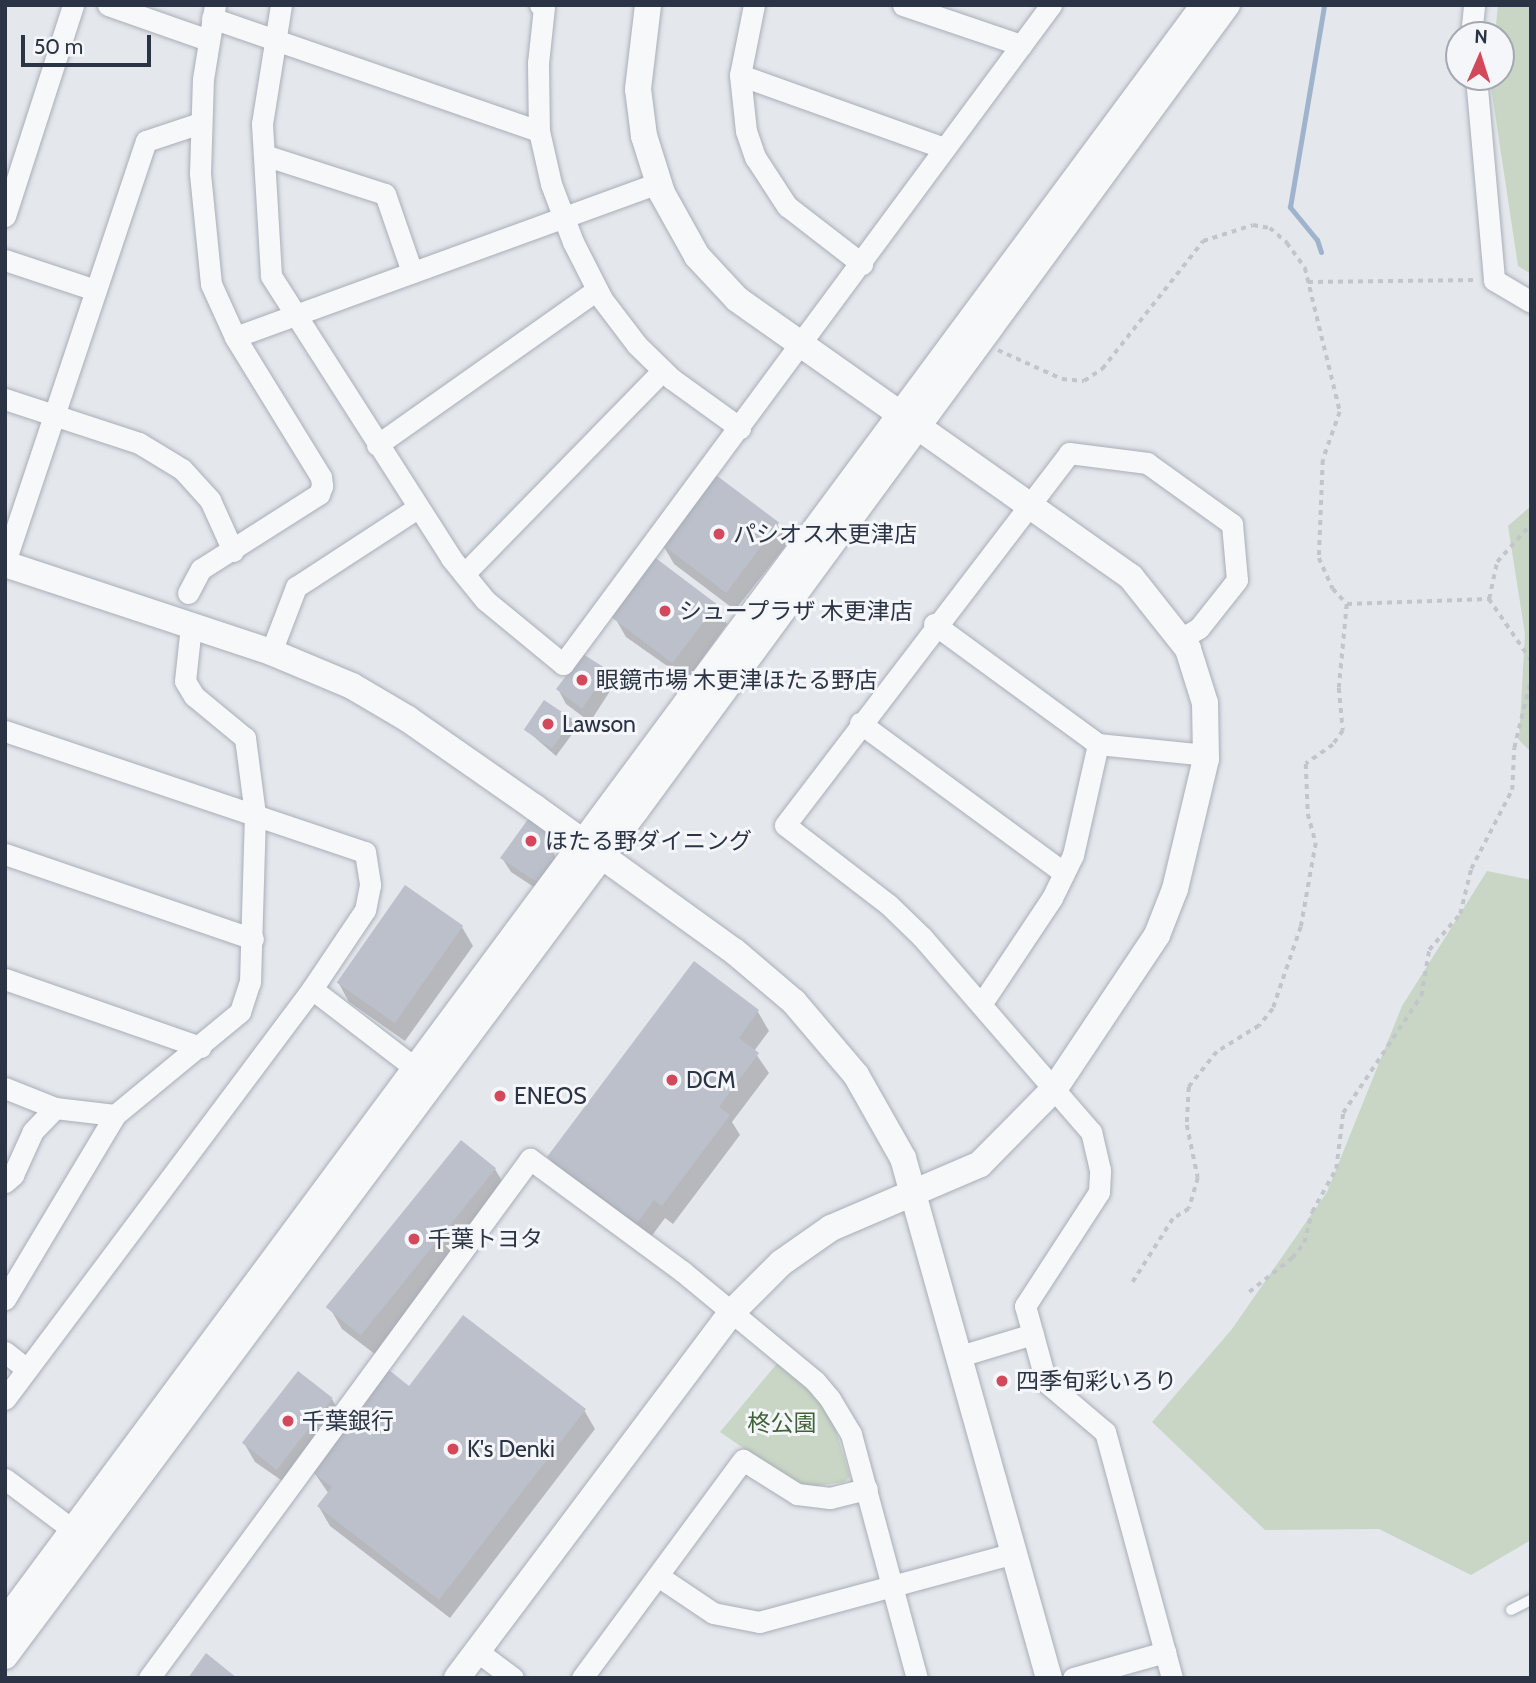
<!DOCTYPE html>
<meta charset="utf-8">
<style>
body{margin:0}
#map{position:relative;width:1536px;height:1683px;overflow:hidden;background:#e4e7ec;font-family:Cabin,"Noto Sans JP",sans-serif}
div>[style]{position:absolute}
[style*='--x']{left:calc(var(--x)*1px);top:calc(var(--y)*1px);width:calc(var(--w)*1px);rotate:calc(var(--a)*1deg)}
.green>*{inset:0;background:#c9d6c5}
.shadow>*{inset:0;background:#0003}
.stream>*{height:5px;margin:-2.5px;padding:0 2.5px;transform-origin:2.5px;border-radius:2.5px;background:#9fb4cc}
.building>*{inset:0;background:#bbc0ca;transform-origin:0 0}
.path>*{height:3.5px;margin-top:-1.75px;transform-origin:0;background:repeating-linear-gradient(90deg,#c2c5cb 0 5px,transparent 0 10px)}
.roads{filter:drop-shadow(0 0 2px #a9aeb7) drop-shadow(0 0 2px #a9aeb7)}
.service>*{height:10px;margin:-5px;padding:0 5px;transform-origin:5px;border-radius:5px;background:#f7f8fa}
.minor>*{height:21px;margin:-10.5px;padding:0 10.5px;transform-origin:10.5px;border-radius:10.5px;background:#f7f8fa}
.tertiary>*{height:26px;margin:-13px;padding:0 13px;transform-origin:13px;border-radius:13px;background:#f7f8fa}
.dots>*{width:19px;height:19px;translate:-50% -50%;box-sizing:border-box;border:4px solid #f4f6f9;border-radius:50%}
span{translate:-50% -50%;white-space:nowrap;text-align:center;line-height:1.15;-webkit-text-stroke:6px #f4f6f9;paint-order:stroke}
.poi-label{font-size:23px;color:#2b3445}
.left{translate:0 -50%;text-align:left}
.park-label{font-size:23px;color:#3f6138}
.frame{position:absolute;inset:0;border:7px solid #2b3445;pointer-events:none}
.north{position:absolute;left:1445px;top:21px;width:70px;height:70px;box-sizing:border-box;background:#f4f6f9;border:2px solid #a4a8b1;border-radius:50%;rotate:3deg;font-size:19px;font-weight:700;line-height:28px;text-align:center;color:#2b3445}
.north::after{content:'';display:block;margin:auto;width:24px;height:32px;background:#d1495b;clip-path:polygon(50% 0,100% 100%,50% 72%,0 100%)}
.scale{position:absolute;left:21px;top:35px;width:130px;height:32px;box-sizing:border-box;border:4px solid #2b3445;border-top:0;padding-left:9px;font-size:21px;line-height:24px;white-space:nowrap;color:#2b3445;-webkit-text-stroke:5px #f4f6f9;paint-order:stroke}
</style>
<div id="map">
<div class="green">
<i style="clip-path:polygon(1498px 5px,1531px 5px,1531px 274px,1518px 266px,1490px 80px,1501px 77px,1501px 35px,1495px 35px)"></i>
<i style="clip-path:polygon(1531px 506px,1531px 752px,1519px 740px,1525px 634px,1508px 526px)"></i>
<i style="clip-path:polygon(1487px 871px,1531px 880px,1531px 1540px,1471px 1575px,1379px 1529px,1265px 1530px,1152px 1422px,1232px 1329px,1327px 1192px,1402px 1006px)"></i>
<i style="clip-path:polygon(779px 1361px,820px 1401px,834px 1424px,850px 1477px,844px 1482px,810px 1487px,794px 1483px,720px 1432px)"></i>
</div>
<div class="shadow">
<i style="clip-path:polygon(777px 524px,788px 543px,735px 610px,674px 564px,663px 545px)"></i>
<i style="clip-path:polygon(716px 605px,727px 624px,687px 680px,626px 637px,615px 618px)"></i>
<i style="clip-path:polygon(606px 671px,614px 685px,590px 722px,566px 704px,558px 689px)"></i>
<i style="clip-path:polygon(571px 720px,576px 729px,556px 756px,525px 729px)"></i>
<i style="clip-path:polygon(544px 826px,561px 873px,546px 895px,511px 872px,502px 858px)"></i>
<i style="clip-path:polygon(462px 927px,473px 946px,405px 1041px,349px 1002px,338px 982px)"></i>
<i style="clip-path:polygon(694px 964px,758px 1012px,769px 1031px,754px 1051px,769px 1073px,732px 1122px,740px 1135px,673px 1224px,665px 1218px,648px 1241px,560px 1176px,549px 1157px)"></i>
<i style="clip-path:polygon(495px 1169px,506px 1188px,380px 1358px,342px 1329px,331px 1310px)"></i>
<i style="clip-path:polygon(409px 1388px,584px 1410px,595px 1429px,450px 1618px,330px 1526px,319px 1507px,329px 1494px,313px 1471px)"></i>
<i style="clip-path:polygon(332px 1399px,343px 1419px,291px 1487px,255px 1462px,244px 1443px)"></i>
</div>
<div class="stream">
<i style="--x:1321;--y:252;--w:13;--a:-108"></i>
<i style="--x:1317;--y:240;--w:43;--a:-129.3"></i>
<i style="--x:1290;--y:207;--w:205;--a:-80.4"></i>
</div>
<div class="building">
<i style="left:712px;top:472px;width:84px;height:88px;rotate:37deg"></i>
<i style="left:653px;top:556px;width:80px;height:74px;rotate:37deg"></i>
<i style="clip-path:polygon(583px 654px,608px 670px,582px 709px,556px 689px)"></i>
<i style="left:544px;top:700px;width:34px;height:36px;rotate:34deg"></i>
<i style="clip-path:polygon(531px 815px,545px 825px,554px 858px,537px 882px,500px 858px)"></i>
<i style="left:405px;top:885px;width:71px;height:119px;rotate:35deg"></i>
<i style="clip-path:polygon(694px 961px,759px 1010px,739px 1038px,759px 1053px,719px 1107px,730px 1115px,662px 1206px,654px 1200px,637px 1223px,547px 1157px)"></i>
<i style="left:461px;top:1140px;width:45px;height:215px;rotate:39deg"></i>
<i style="clip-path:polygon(463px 1315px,586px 1409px,439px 1600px,317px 1506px,332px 1487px,311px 1471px,389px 1370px,409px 1386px)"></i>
<i style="left:298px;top:1371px;width:44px;height:91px;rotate:38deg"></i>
<i style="clip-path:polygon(206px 1653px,237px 1678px,188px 1678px)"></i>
</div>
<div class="path">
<i style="--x:1308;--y:282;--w:170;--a:-0.7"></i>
<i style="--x:998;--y:350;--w:70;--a:24.4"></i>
<i style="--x:1062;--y:379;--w:22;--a:5"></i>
<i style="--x:1084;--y:381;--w:22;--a:-34"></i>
<i style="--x:1102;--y:369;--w:163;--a:-51.7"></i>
<i style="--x:1203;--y:241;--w:52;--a:-17.7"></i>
<i style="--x:1253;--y:225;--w:17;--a:10"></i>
<i style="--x:1270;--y:228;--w:23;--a:41"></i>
<i style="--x:1287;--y:243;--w:31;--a:54"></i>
<i style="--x:1305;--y:268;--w:148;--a:76.3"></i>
<i style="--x:1340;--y:412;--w:51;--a:109.5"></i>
<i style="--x:1323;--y:460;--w:98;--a:92.3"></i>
<i style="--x:1319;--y:558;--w:34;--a:66"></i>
<i style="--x:1333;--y:589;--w:21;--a:47"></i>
<i style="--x:1347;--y:604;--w:84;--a:95.4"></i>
<i style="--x:1339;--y:688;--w:43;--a:84.7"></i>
<i style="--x:1343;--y:731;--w:17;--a:126"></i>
<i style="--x:1333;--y:745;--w:33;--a:145"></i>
<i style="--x:1306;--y:764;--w:50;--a:87.7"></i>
<i style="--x:1308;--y:814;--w:30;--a:75"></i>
<i style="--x:1316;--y:843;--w:85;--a:100.1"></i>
<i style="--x:1301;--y:927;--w:87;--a:108.9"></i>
<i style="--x:1273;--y:1009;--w:22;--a:129"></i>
<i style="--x:1259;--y:1026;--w:49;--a:148.2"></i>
<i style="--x:1217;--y:1052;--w:45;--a:128.7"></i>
<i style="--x:1189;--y:1087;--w:38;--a:93"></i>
<i style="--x:1187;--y:1125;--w:54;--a:78.3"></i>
<i style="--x:1198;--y:1178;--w:32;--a:106"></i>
<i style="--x:1189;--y:1209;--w:19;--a:148"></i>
<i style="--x:1173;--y:1219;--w:75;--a:122.4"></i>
<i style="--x:1489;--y:599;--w:74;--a:55.5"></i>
<i style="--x:1347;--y:604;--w:142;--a:-2"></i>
<i style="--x:1489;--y:599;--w:38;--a:-78"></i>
<i style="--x:1497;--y:562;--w:51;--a:-48.2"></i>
<i style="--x:1249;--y:1292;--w:55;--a:-38.3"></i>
<i style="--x:1292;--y:1258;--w:19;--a:-51"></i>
<i style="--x:1304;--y:1243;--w:32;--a:-76"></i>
<i style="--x:1312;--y:1212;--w:49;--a:-60.8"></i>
<i style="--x:1336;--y:1169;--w:56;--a:-82.9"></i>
<i style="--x:1343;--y:1113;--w:141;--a:-56.3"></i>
<i style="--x:1421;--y:996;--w:47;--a:-80.1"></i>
<i style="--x:1429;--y:950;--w:48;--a:-49.3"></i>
<i style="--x:1460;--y:914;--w:46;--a:-76.3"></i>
<i style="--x:1471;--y:869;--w:89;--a:-62.6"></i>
<i style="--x:1512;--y:790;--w:42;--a:-87.3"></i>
<i style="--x:1514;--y:748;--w:71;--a:-76.2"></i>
</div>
<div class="roads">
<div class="service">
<i style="--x:1511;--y:1610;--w:22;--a:-27"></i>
</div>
<div class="minor">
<i style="--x:108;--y:5;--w:106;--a:19.3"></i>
<i style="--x:281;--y:5;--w:121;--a:99.1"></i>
<i style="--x:262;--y:124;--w:152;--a:86.6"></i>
<i style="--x:271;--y:276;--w:335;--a:57.4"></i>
<i style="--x:451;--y:558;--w:54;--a:51"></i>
<i style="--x:485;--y:600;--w:101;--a:39.4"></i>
<i style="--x:563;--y:664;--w:820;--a:-53.48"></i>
<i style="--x:540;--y:5;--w:4;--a:27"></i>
<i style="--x:544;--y:7;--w:56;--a:96.1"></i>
<i style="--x:538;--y:63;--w:68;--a:89.2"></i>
<i style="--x:539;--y:131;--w:54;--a:77.2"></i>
<i style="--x:551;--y:184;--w:62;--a:69.2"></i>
<i style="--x:573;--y:242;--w:64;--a:63"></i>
<i style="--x:602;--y:299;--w:58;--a:52.7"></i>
<i style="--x:637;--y:345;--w:49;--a:44.2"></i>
<i style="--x:672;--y:379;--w:84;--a:35.8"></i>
<i style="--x:754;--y:5;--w:71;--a:101.3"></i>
<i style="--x:740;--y:75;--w:56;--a:83.9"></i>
<i style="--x:746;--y:131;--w:28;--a:71"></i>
<i style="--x:755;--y:157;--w:59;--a:56.9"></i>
<i style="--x:787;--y:206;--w:95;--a:37.7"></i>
<i style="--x:903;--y:5;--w:125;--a:18.7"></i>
<i style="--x:212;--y:18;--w:346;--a:19.1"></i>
<i style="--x:1471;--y:35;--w:30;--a:-84"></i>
<i style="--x:740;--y:75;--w:217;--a:19.7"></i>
<i style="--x:1476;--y:77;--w:204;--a:84.9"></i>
<i style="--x:1494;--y:280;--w:43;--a:30.7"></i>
<i style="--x:264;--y:155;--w:127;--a:17.9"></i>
<i style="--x:385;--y:194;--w:83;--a:70.9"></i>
<i style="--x:5;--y:216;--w:222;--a:-72.1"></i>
<i style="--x:5;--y:260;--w:95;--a:18.4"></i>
<i style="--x:235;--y:337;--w:449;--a:-20"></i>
<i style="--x:5;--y:399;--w:141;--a:18.2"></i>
<i style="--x:139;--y:443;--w:50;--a:31.2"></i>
<i style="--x:182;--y:469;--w:42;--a:47.9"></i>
<i style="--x:210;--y:500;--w:56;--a:65.7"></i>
<i style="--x:377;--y:445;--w:269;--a:-35.2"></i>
<i style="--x:5;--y:562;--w:444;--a:-71.5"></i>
<i style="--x:146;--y:141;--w:57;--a:-18.4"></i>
<i style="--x:464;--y:574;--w:284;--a:-45.7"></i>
<i style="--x:188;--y:593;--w:27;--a:-62"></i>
<i style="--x:201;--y:569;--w:140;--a:-32.4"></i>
<i style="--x:319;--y:494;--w:9;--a:-69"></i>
<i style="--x:322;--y:486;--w:9;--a:-96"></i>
<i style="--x:321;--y:477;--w:164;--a:-121.6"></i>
<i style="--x:235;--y:337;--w:58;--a:-114.4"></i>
<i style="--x:211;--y:284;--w:112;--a:-95.7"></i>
<i style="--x:200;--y:173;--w:94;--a:-88.2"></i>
<i style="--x:203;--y:79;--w:75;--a:-80.8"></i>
<i style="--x:934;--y:624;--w:203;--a:36.2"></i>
<i style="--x:1098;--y:744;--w:110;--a:5.8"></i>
<i style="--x:271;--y:652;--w:70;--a:-69"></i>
<i style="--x:296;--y:587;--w:145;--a:-33.1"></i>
<i style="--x:860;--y:723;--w:253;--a:36.3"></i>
<i style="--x:5;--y:731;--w:380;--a:18.6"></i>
<i style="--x:365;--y:852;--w:33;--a:81"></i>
<i style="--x:370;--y:885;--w:25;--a:101"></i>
<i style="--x:365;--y:910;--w:95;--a:123.9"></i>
<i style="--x:312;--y:989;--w:512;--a:126.83"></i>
<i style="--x:5;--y:854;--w:262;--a:18.9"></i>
<i style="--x:5;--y:979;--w:207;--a:19.2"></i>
<i style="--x:312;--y:989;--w:130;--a:37.5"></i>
<i style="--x:982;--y:1003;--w:126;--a:-56.3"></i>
<i style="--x:1052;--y:898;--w:48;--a:-64"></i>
<i style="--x:1073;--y:855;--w:114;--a:-77.3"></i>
<i style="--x:5;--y:1088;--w:54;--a:21.8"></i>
<i style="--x:55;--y:1108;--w:60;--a:6.7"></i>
<i style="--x:5;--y:1182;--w:11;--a:-41"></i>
<i style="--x:13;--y:1175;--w:48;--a:-65.6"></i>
<i style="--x:33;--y:1131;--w:32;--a:-46"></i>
<i style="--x:5;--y:1299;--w:214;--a:-59.1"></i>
<i style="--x:115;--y:1115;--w:162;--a:-39.5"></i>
<i style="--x:240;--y:1012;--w:32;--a:-72"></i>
<i style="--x:250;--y:982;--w:168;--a:-88.3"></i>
<i style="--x:255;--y:814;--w:77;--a:-97.5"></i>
<i style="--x:245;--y:738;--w:66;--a:-140.5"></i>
<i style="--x:194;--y:696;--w:17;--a:-121"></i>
<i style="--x:185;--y:681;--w:55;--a:-83.8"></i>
<i style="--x:5;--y:1352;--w:28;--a:38"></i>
<i style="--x:960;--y:1356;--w:76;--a:-16.8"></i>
<i style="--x:5;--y:1479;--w:85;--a:36.9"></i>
<i style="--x:658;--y:1576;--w:66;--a:33.9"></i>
<i style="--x:713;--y:1613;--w:47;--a:11.1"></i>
<i style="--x:759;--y:1622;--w:265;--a:-15.1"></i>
<i style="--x:477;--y:1651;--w:45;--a:36.9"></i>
<i style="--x:149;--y:1678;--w:644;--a:-53.72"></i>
<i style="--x:530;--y:1159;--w:189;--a:36.4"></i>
<i style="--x:682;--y:1271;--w:173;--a:39.6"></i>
<i style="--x:815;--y:1381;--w:23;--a:50"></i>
<i style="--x:830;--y:1399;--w:41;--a:59"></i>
<i style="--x:851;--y:1434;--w:253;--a:74.9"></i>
<i style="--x:582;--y:1678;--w:271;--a:-53.6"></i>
<i style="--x:743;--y:1460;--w:64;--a:32.2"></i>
<i style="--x:797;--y:1494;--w:33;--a:7"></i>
<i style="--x:830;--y:1498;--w:38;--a:-14"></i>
<i style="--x:1073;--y:1678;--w:96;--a:-15.8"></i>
<i style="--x:1172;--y:1678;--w:255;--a:-105.2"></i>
<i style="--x:1105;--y:1432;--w:77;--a:-139.7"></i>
<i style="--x:1046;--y:1382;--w:79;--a:-105.4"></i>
<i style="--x:1025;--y:1306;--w:136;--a:-57"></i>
<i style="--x:1099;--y:1192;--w:22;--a:-87"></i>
<i style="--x:1100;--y:1170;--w:39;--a:-103"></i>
<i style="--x:1091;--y:1132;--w:258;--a:-130.9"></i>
<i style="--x:922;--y:937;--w:46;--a:-135.9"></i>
<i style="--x:889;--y:905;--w:131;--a:-142.4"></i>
<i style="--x:785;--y:825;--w:468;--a:-52.6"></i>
<i style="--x:1069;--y:453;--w:79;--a:7.3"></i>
<i style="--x:1147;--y:463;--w:105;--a:35.7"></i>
<i style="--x:1232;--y:524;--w:56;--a:84.9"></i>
<i style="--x:1237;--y:580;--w:61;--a:128.4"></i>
<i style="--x:1199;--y:628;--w:21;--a:149"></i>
</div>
<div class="tertiary">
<i style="--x:5;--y:564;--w:280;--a:18.3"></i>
<i style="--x:271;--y:652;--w:88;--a:22.8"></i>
<i style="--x:352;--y:686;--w:65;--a:30.5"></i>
<i style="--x:408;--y:719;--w:154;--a:34.9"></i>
<i style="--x:534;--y:807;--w:246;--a:35.8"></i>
<i style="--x:734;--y:951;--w:79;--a:40.4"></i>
<i style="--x:794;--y:1002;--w:96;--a:49.7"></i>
<i style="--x:856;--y:1075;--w:95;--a:60.5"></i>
<i style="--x:903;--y:1158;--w:540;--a:74.32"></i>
<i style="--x:5;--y:1622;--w:2013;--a:-53.44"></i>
<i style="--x:5;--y:1656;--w:1055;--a:-53.28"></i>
<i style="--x:636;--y:810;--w:999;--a:-53.72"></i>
<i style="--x:457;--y:1678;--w:458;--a:-53.1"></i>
<i style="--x:732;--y:1312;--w:69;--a:-45"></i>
<i style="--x:781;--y:1263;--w:61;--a:-35"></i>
<i style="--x:831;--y:1228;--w:162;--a:-23.2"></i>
<i style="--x:980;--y:1164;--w:107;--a:-45.4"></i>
<i style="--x:1055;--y:1088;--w:184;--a:-56.3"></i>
<i style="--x:1157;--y:935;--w:49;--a:-68.6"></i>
<i style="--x:1175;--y:889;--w:134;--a:-76.6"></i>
<i style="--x:1206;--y:759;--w:56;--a:-91"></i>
<i style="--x:1205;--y:703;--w:57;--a:-107.5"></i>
<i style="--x:1188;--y:649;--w:92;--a:-128.4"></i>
<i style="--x:1131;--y:577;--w:482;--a:-144.8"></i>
<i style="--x:737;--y:299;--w:59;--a:-132.9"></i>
<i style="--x:697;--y:256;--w:72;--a:-119.1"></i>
<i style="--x:662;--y:193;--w:60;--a:-107.5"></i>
<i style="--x:644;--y:136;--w:47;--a:-97.3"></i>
<i style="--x:638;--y:89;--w:85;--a:-83.2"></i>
</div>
</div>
<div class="dots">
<i style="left:719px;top:534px;background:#d1495b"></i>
<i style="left:665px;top:611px;background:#d1495b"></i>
<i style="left:582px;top:680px;background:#d1495b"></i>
<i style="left:548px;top:724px;background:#d1495b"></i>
<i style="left:531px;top:841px;background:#d1495b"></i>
<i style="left:672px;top:1080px;background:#d1495b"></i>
<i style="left:500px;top:1096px;background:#d1495b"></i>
<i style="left:414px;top:1239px;background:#d1495b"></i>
<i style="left:1002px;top:1381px;background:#d1495b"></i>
<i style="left:288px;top:1421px;background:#d1495b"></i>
<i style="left:453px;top:1449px;background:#d1495b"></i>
</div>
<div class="poi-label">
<span class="left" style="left:733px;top:534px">パシオス木更津店</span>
<span class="left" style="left:679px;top:611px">シュープラザ 木更津店</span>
<span class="left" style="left:596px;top:680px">眼鏡市場 木更津ほたる野店</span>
<span class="left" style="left:562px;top:724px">Lawson</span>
<span class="left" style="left:545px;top:841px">ほたる野ダイニング</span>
<span class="left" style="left:686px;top:1080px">DCM</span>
<span class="left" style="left:514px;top:1096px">ENEOS</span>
<span class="left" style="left:428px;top:1239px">千葉トヨタ</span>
<span class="left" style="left:1016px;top:1381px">四季旬彩いろり</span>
<span class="left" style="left:302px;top:1421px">千葉銀行</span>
<span class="left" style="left:467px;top:1449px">K's Denki</span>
</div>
<div class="park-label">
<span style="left:782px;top:1423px">柊公園</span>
</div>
<div class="frame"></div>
<div class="north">N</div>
<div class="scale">50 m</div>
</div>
